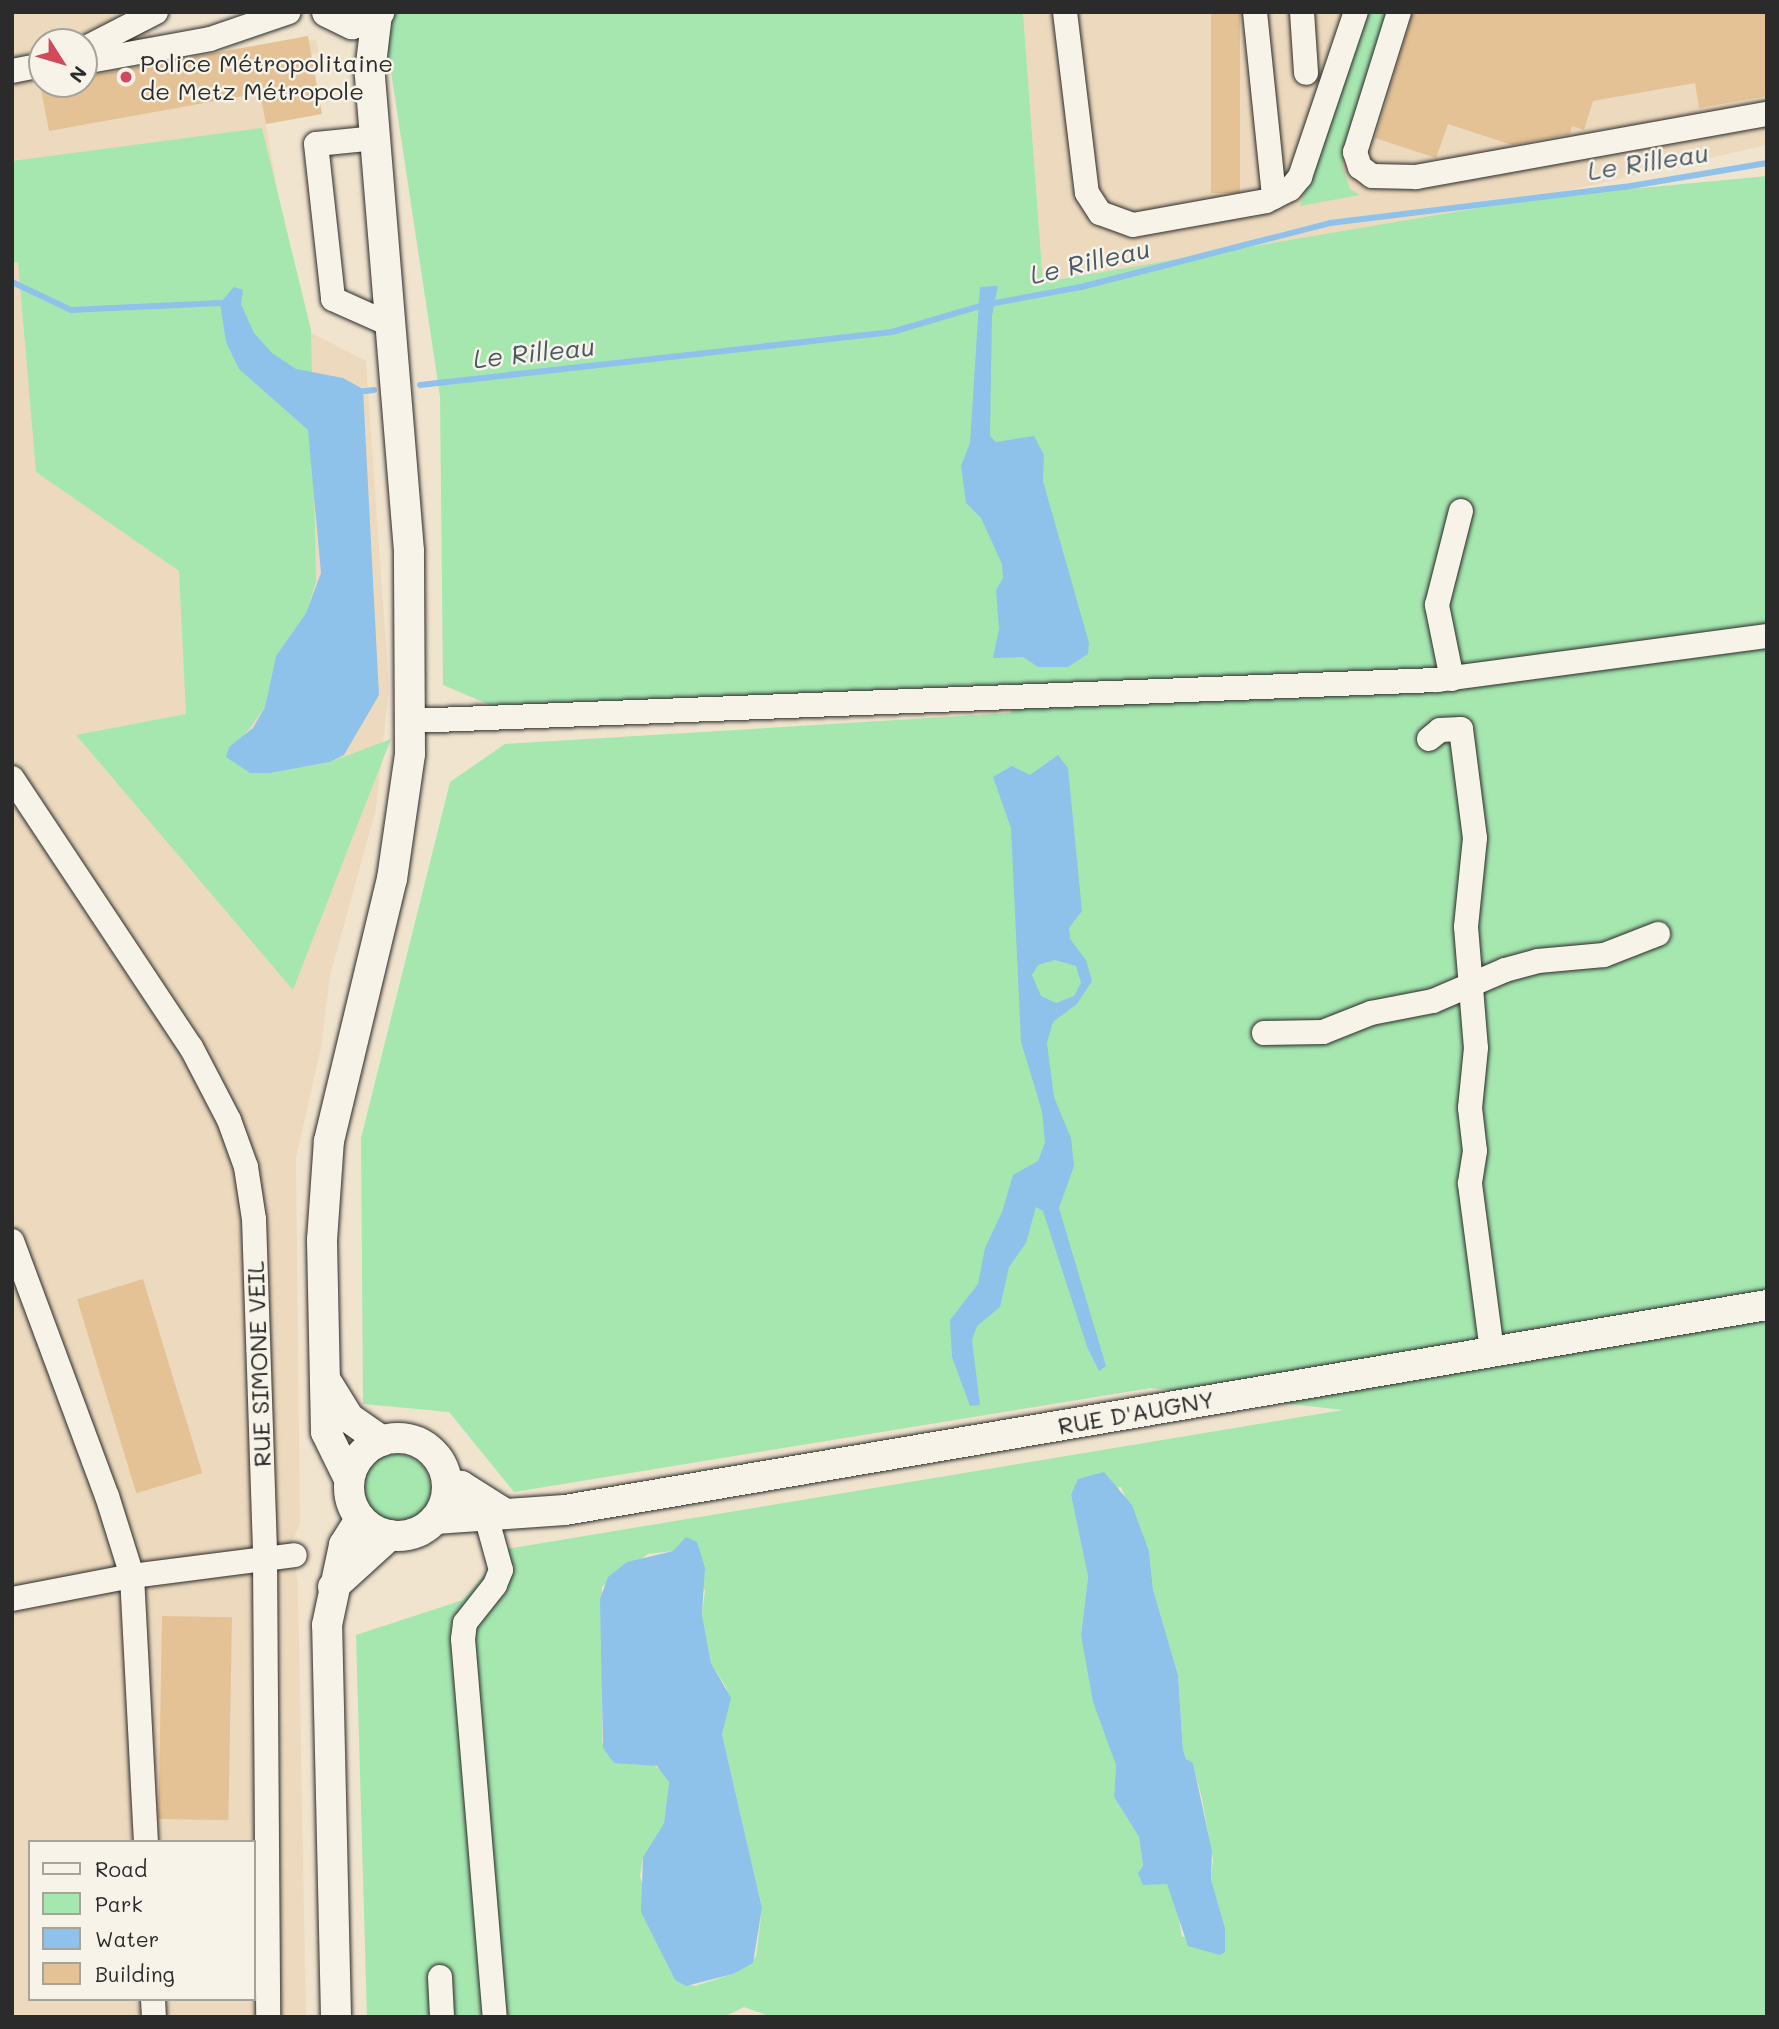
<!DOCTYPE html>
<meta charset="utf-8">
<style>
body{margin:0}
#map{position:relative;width:1779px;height:2029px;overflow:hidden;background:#f1e4cf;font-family:Mali,sans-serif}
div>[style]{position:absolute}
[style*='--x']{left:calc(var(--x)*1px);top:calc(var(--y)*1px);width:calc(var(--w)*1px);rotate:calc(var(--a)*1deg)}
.built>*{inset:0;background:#eddabe}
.green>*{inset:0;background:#a6e7b0}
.round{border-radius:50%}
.water>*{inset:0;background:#8ec2eb}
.stream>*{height:6px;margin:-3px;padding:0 3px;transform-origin:3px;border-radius:3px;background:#8ec2eb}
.building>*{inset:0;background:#e4c296;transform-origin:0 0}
.roads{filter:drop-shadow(0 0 2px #2b2b2b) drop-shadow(0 0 2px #2b2b2b)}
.minor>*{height:24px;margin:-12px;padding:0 12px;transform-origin:12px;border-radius:12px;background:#f7f3e8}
.major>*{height:30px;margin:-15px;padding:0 15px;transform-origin:15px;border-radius:15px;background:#f7f3e8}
.major>.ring{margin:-15px;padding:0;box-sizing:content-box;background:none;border:30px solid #f7f3e8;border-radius:50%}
.dots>*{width:19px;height:19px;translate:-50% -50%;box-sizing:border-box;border:4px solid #f7f3e8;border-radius:50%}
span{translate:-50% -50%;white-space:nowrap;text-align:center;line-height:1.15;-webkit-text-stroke:5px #f7f3e8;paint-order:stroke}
.poi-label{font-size:24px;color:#2b2b2b}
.left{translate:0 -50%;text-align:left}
.street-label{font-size:24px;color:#2b2b2b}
.water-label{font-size:26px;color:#495865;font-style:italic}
.frame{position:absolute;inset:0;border:14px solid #2b2b2b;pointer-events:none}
.legend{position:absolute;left:28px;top:1840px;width:228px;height:161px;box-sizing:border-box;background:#f7f3e8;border:2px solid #a5a39c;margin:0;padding:9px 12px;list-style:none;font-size:21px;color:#2b2b2b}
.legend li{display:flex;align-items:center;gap:14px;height:35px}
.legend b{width:35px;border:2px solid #a5a39c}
.north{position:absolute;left:28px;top:28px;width:70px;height:70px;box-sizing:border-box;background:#f7f3e8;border:2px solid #a5a39c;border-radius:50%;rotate:127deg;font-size:19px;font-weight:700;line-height:28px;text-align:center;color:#2b2b2b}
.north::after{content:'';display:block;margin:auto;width:24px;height:32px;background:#d1495b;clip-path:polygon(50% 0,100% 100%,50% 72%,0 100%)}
</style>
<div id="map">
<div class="built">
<i style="clip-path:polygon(evenodd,12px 12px,136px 12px,156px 42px,161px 62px,308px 36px,309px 41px,316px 39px,319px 53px,311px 54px,322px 114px,266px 124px,300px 327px,366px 361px,389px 688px,376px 809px,330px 976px,321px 1048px,296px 1158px,300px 1524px,292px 1541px,298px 1585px,306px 2017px,12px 2017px,12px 12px,42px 42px,84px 42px,84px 84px,42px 84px,42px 42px,12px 12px,30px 1842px,254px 1842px,254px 1999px,30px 1999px,30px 1842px)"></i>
<i style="clip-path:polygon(1023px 12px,1767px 12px,1767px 145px,1536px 198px,1043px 282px)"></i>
</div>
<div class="green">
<i style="clip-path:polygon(evenodd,382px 12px,1023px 12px,1043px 282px,1536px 198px,1767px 176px,1767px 2017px,772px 2017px,744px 2007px,724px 2017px,367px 2017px,356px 1635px,463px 1600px,506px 1549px,1343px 1410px,1151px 1388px,514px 1492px,449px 1412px,363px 1404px,361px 1138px,450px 782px,505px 744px,1011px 713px,1010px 684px,509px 713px,443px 685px,440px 396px,382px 12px,1121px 1487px,1149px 1551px,1153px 1589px,1178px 1675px,1183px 1750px,1186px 1759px,1193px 1764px,1202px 1799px,1213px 1859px,1211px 1879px,1225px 1928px,1182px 1937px,1176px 1901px,1167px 1884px,1143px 1866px,1139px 1837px,1114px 1797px,1116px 1765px,1081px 1635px,1088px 1577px,1071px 1495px,1121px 1487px,382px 12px,673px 1551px,705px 1590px,702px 1614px,711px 1663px,727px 1689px,722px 1734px,762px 1908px,756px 1957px,733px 1974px,695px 1986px,675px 1980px,665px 1960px,640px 1876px,643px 1857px,664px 1823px,669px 1782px,666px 1773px,648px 1762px,614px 1763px,602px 1742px,602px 1587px,648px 1554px,673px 1551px)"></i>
<i style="clip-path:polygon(1365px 12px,1392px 12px,1342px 164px,1350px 189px,1360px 195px,1300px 206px)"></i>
<i style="clip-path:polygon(262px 128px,311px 330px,316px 582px,306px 613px,276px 656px,265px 707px,239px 743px,270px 773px,330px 762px,391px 739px,293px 990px,76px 735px,186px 714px,179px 571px,36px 472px,18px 262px,12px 263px,12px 161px)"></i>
<i class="round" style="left:363px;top:1454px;width:68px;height:68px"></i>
</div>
<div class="water">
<i style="clip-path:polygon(998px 286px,992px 316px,990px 436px,996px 442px,1034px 436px,1044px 455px,1043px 481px,1089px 643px,1088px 654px,1068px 667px,1038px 667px,1023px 657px,993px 658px,999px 629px,996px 590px,1003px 578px,1002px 564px,981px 518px,966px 503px,961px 466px,970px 443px,980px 287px)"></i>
<i style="clip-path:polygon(234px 287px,243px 290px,241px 304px,254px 333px,272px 353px,296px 369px,343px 378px,363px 389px,379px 695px,344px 755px,330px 762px,270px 773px,250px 773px,226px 757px,229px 747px,253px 728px,265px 707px,276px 656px,306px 613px,321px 573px,308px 430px,239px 369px,226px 342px,220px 303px)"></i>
<i style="clip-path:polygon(evenodd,1058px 755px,1068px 768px,1082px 911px,1069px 928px,1070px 939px,1086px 960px,1092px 981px,1077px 1004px,1053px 1022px,1047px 1043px,1054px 1097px,1071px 1138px,1074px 1166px,1059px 1208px,1106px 1366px,1099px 1371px,1087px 1347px,1043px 1211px,1036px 1207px,1026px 1243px,1009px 1267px,1000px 1307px,977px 1326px,972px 1340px,980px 1405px,970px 1406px,952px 1357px,950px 1320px,978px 1284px,985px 1248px,1002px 1212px,1013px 1175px,1038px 1161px,1045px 1143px,1042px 1111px,1021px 1042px,1011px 828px,993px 777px,1012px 766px,1030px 775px,1058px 755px,1055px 960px,1076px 966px,1081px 983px,1074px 996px,1056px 1003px,1041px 996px,1032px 975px,1038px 965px,1055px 960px)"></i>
<i style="clip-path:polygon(1104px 1472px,1132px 1505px,1149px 1551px,1153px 1589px,1178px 1675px,1183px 1750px,1186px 1759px,1193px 1763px,1212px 1851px,1211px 1879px,1225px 1928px,1225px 1952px,1220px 1955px,1188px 1946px,1167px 1884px,1143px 1885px,1138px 1873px,1143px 1866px,1139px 1837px,1114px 1797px,1116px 1765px,1093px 1702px,1081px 1635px,1088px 1577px,1071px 1495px,1078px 1479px)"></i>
<i style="clip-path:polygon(686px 1537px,697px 1542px,705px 1568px,702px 1614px,711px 1663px,731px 1698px,722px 1734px,762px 1908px,753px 1963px,733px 1974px,686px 1986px,675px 1980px,641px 1912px,643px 1857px,664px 1823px,669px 1782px,657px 1766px,614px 1763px,603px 1748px,600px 1599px,608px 1577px,627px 1562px,673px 1551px)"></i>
</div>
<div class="stream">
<i style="--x:12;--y:282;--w:65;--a:25.4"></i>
<i style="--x:71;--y:310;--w:149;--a:-2.7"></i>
<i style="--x:220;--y:303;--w:8;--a:23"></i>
<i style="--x:420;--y:385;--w:475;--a:-6.4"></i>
<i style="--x:892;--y:332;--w:96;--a:-16.4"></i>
<i style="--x:984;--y:305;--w:99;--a:-10.5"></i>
<i style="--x:1081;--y:287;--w:257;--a:-14.4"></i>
<i style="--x:1330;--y:223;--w:297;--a:-7"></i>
<i style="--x:1625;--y:187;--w:144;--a:-9.6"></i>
<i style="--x:357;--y:392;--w:17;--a:-7"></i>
</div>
<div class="building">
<i style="left:1211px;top:12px;width:29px;height:181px"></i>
<i style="clip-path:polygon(1413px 12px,1767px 12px,1767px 96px,1699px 108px,1695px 83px,1593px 101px,1584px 130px,1572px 126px,1570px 134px,1512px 145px,1448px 124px,1436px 158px,1375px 138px)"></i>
<i style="clip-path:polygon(308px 36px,322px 114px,266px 124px,260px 93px,49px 131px,40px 84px,84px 84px,84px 77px)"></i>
<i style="left:143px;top:1279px;width:203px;height:69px;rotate:73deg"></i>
<i style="left:162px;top:1616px;width:70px;height:203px;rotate:1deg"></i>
</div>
<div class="roads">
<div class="minor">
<i style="--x:1065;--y:12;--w:182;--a:83.1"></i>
<i style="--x:1087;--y:193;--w:24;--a:57"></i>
<i style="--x:1100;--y:213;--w:35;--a:20"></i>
<i style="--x:1133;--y:225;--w:135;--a:-10.2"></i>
<i style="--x:1266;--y:201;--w:27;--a:-27"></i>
<i style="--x:1290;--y:189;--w:16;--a:-50"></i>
<i style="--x:1300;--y:177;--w:174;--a:-71.3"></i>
<i style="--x:1255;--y:12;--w:186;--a:84.1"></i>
<i style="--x:1302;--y:12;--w:61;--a:86.2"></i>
<i style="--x:1399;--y:12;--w:147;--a:107.4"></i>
<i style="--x:1355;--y:152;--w:16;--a:72"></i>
<i style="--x:1360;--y:167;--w:15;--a:37"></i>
<i style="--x:1372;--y:176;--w:44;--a:1.3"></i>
<i style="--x:1416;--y:177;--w:357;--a:-10.2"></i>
<i style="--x:84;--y:49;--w:81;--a:-27.2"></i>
<i style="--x:84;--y:62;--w:128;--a:-10.3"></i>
<i style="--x:210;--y:39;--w:83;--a:-18.9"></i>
<i style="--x:12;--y:71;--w:31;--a:-11"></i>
<i style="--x:376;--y:138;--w:60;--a:174.3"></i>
<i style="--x:316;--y:144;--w:156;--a:83.7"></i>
<i style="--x:333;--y:299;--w:64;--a:24.1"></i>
<i style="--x:1452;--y:679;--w:76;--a:-101.5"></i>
<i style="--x:1437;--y:605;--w:97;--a:-75.7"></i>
<i style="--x:411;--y:721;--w:1027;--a:-2.29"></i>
<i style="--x:1437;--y:680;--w:333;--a:-7.6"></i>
<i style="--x:1429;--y:739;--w:14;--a:-39"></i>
<i style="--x:1440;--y:730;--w:21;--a:-3"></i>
<i style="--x:1461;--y:729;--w:110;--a:82.7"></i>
<i style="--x:1475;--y:838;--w:89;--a:95.8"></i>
<i style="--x:1466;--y:927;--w:121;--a:85.3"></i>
<i style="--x:1476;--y:1048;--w:60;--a:95.7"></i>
<i style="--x:1470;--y:1108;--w:43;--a:83.4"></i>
<i style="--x:1475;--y:1151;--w:33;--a:99"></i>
<i style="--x:1470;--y:1184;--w:167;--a:82.5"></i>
<i style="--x:12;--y:778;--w:323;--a:56.4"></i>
<i style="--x:191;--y:1047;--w:82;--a:62.5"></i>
<i style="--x:229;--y:1120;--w:50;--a:70.1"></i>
<i style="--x:246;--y:1167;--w:53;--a:81.3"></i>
<i style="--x:254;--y:1219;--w:338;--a:88.1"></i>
<i style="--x:265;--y:1557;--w:460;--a:89.6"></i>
<i style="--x:1264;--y:1033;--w:59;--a:-1"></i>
<i style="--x:1323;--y:1032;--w:52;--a:-21.6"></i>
<i style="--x:1371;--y:1013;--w:63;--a:-11"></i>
<i style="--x:1433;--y:1001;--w:78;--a:-23.3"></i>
<i style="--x:1505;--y:970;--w:34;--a:-15"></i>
<i style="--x:1538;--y:961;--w:66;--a:-5.2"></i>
<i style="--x:1604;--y:955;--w:58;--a:-21.3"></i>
<i style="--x:12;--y:1241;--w:272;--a:69.6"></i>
<i style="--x:107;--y:1496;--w:84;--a:72.6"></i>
<i style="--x:132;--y:1576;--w:266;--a:87"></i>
<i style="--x:486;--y:1516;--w:56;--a:74.5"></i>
<i style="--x:501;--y:1570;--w:16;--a:112"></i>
<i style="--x:495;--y:1585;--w:48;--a:128.3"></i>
<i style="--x:465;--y:1623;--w:16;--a:97"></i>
<i style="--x:463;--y:1639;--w:379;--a:85.2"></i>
<i style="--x:12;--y:1599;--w:122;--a:-10.9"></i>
<i style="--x:132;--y:1576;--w:164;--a:-7.3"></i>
<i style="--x:440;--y:1977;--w:40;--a:87.1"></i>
<i style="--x:153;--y:1999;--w:18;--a:87"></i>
</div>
<div class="major">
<i style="--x:327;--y:12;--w:28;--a:26"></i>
<i style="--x:352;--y:24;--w:30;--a:-24"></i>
<i style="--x:326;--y:1381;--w:44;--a:58.1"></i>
<i style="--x:349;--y:1418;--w:40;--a:34.9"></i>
<i class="ring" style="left:349px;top:1438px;width:68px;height:68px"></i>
<i style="--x:349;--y:1479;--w:52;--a:-116.1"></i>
<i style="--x:326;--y:1432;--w:192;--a:-91.2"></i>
<i style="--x:322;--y:1240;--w:99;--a:-86"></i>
<i style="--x:329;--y:1141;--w:269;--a:-76.5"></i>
<i style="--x:392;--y:879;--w:126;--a:-81.8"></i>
<i style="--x:410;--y:754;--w:203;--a:-90.3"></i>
<i style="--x:409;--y:551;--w:481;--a:-94.7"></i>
<i style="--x:370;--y:72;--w:58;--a:-83.1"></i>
<i style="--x:447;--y:1484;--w:14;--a:8"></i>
<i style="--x:461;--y:1486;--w:51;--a:32.1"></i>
<i style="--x:435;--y:1519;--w:130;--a:-4"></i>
<i style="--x:565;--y:1510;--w:1219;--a:-9.68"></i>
<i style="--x:333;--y:1587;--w:77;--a:-42.4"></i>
<i style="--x:336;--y:2017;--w:392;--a:-91.3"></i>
<i style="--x:327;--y:1625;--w:82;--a:-78"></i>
<i style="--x:344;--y:1545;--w:31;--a:-58"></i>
</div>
</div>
<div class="dots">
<i style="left:126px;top:77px;background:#d1495b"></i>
</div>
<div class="poi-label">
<span class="left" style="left:140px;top:77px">Police Métropolitaine<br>de Metz Métropole</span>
</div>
<div class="street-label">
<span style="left:258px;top:1364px;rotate:-92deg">RUE SIMONE VEIL</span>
<span style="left:1136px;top:1412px;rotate:-10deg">RUE D'AUGNY</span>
</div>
<div class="water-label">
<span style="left:1648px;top:162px;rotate:-9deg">Le Rilleau</span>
<span style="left:1090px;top:262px;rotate:-13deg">Le Rilleau</span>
<span style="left:534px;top:353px;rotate:-6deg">Le Rilleau</span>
</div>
<div class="frame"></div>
<ul class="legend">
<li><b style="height:9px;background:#f7f3e8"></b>Road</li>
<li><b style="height:19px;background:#a6e7b0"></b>Park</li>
<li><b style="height:19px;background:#8ec2eb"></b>Water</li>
<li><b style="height:19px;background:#e4c296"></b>Building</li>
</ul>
<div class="north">N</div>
</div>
